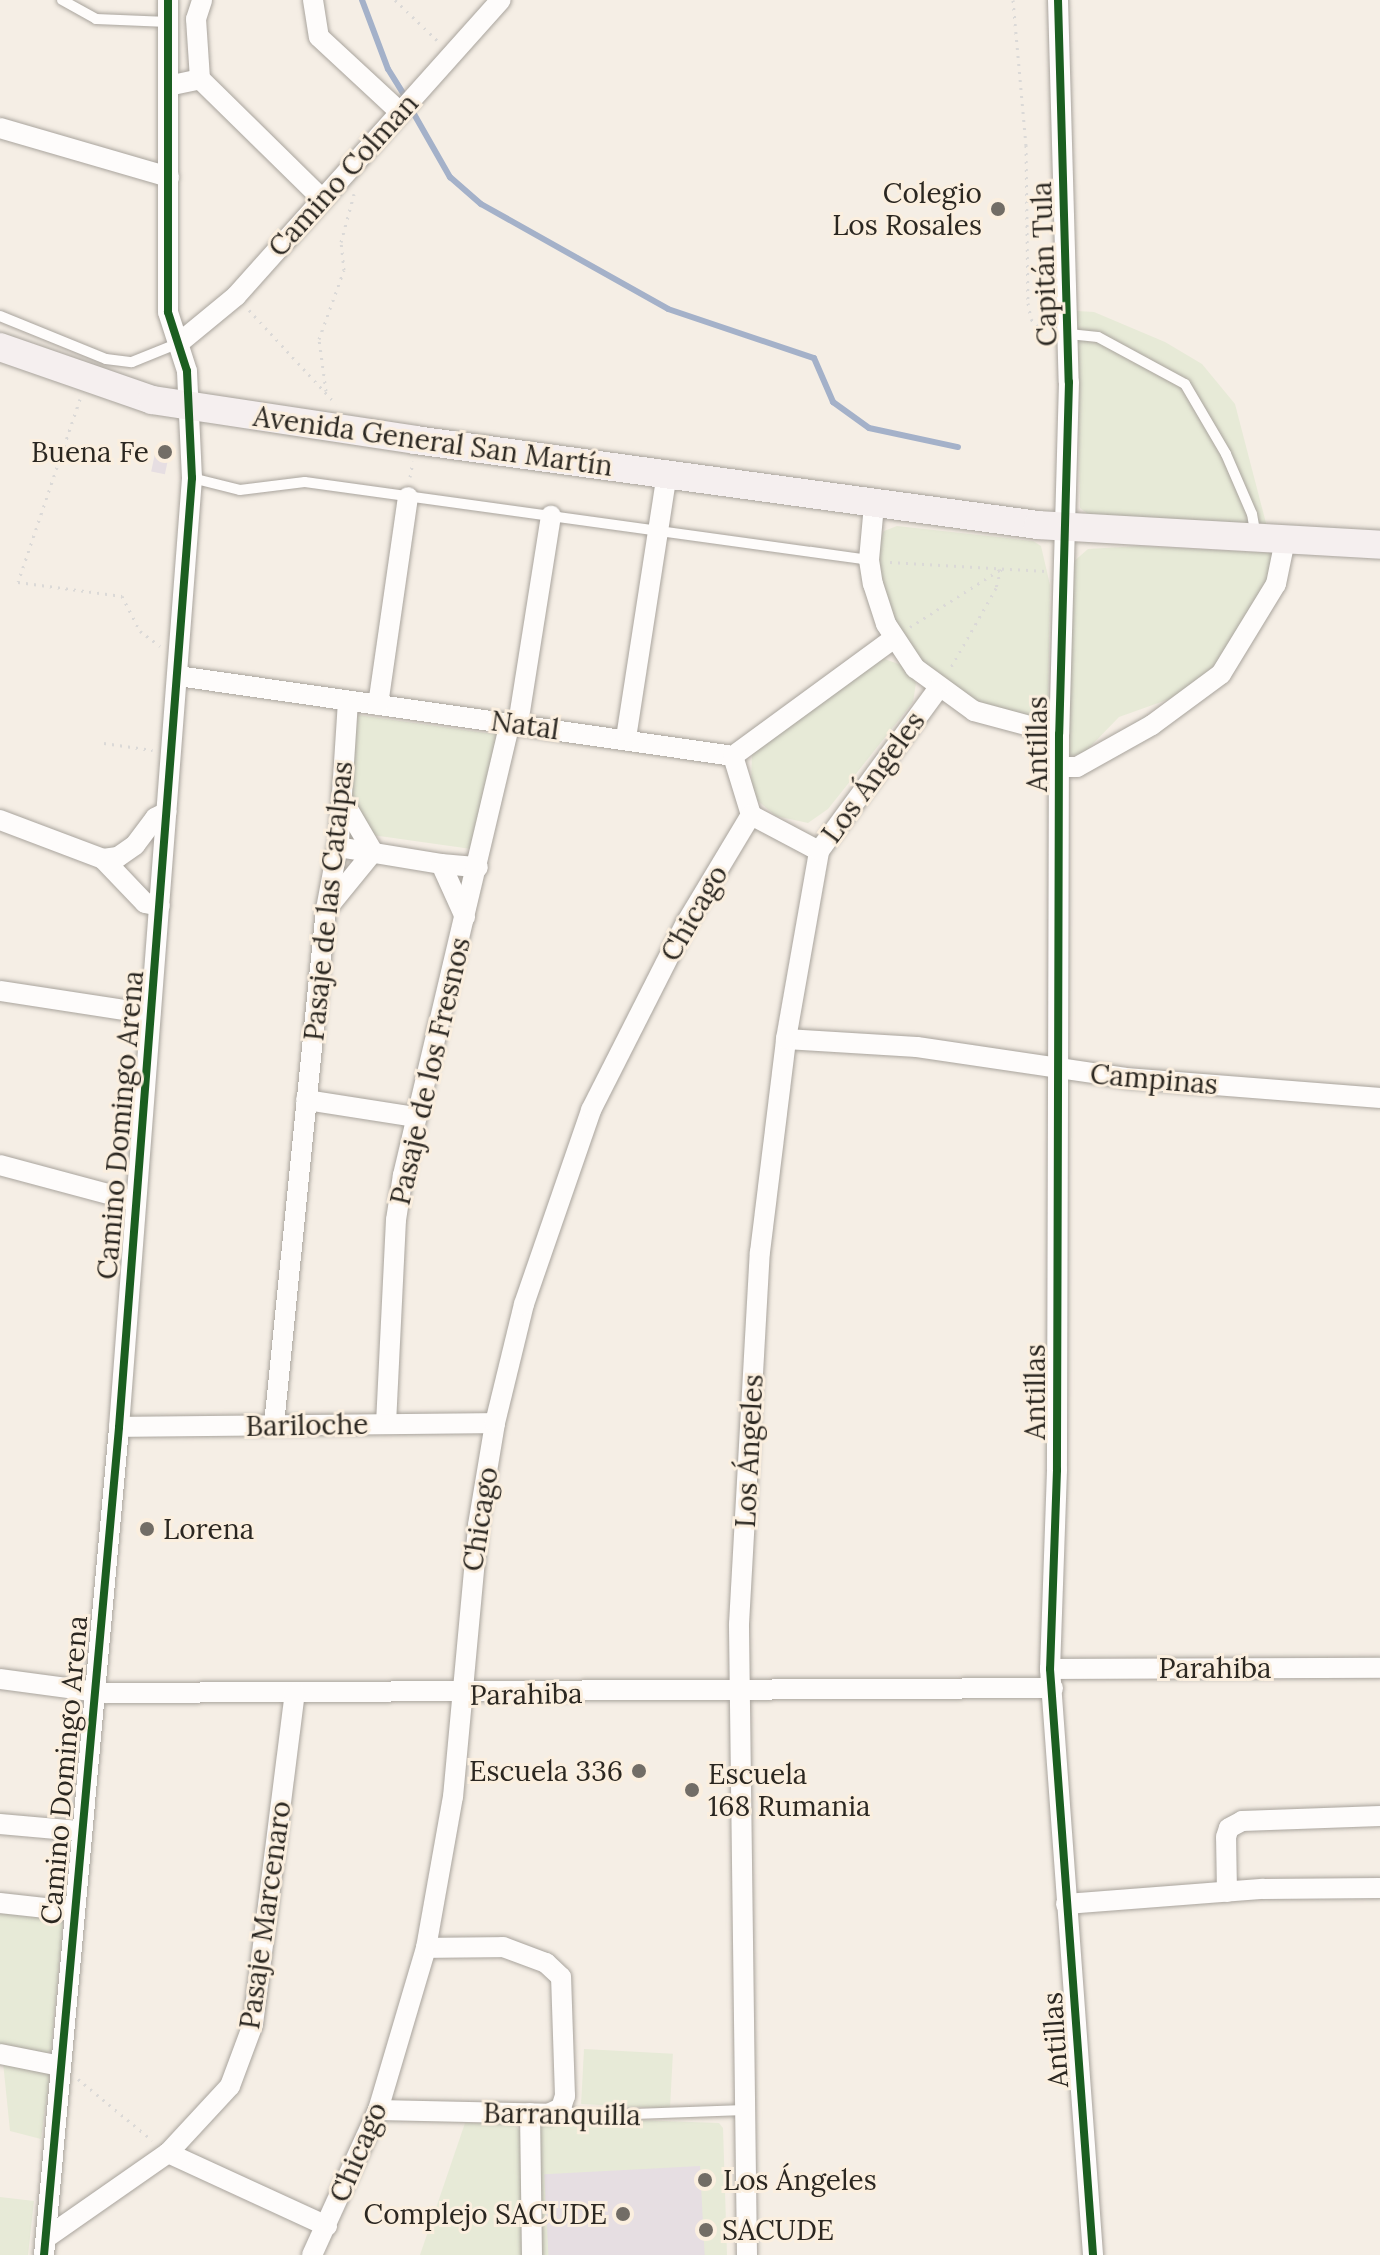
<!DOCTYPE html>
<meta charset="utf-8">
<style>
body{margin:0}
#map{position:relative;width:1380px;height:2255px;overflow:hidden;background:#f5eee5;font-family:Lora,serif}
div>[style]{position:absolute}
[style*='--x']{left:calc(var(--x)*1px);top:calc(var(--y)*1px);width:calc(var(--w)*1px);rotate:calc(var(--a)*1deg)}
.green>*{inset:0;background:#e7ead7;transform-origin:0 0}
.stream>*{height:6px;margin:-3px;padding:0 3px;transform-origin:3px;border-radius:3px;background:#a4b1c9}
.building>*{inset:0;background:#e6dee2;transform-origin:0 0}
.path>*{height:3px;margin-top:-1.5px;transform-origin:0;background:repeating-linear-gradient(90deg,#dbd9d7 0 2px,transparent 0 8px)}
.roads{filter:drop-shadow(0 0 2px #a9a49d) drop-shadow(0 0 2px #a9a49d)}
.service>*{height:10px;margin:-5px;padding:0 5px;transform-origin:5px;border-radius:5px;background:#fefcfb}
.minor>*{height:20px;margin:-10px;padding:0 10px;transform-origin:10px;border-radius:10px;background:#fefcfb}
.secondary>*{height:28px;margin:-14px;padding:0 14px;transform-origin:14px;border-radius:14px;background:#f5efef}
.cycleway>*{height:8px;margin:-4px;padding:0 4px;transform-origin:4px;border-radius:4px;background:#1b5e20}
.dots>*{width:22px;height:22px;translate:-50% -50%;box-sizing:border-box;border:4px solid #fbefdf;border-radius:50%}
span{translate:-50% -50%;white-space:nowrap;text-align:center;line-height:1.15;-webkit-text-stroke:6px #fbefdf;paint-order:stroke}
.street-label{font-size:28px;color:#2b2721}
.poi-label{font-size:28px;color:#2b2721}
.right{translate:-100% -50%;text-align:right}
.left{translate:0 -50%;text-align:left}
</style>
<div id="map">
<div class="green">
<i style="clip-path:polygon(1077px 311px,1094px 312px,1165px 342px,1202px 364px,1235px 404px,1267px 527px,1091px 516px,1080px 508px)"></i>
<i style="clip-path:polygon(897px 526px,1033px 541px,1041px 546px,1050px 585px,1048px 712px,1043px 717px,1008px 714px,971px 698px,920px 662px,891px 613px,877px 571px,879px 540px,884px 531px)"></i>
<i style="clip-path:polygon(1138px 546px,1273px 553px,1278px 567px,1214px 675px,1175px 697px,1119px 717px,1085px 752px,1070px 757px,1065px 751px,1072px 563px,1088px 549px)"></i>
<i style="clip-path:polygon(879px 657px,904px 666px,916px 683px,913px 702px,828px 809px,808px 823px,776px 816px,757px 800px,751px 786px,752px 752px)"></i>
<i style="left:358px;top:715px;width:140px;height:117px;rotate:8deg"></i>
<i style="clip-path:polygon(0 1910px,63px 1921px,51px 2051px,42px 2055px,0 2047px)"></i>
<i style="left:584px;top:2049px;width:89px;height:55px;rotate:3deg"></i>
<i style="clip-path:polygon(3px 2062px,50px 2073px,41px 2139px,10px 2131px)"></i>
<i style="clip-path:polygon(610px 2119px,719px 2123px,723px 2128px,727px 2255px,538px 2255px,539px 2128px,544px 2123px)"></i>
<i style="clip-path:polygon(465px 2123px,513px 2123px,522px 2133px,523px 2255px,420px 2255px)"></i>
<i style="clip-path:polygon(0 2197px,34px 2201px,28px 2255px,0 2255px)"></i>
</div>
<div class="stream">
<i style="--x:362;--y:0;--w:74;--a:69.4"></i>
<i style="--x:388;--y:69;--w:31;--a:58"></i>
<i style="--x:414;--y:114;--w:73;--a:60.3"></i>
<i style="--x:450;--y:177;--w:41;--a:41.1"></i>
<i style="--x:481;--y:204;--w:214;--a:29.3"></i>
<i style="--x:668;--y:309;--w:154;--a:18.6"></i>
<i style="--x:814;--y:358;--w:48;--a:66.6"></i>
<i style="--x:833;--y:402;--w:44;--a:35.8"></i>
<i style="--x:869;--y:428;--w:91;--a:12.1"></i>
</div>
<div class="building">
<i style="left:157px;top:444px;width:14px;height:28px;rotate:12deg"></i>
<i style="left:700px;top:2166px;width:89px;height:156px;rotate:87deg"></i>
</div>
<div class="path">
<i style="--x:395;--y:0;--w:62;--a:43.7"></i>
<i style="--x:1013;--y:0;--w:146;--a:84.9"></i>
<i style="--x:1026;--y:145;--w:158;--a:89.3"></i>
<i style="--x:1028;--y:303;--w:16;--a:79"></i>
<i style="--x:1031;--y:319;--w:24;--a:48"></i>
<i style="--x:249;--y:310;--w:128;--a:47.2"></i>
<i style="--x:326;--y:391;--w:52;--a:-97.7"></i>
<i style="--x:319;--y:339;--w:73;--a:-70.1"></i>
<i style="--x:344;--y:270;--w:28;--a:-96"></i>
<i style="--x:341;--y:242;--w:50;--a:-74.8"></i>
<i style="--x:80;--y:399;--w:193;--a:108.7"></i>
<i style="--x:18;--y:582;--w:105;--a:7.7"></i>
<i style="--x:122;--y:596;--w:39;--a:63"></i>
<i style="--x:140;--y:631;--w:25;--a:37"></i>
<i style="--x:410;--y:477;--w:16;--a:-79"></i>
<i style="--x:890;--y:562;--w:156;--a:3.3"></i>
<i style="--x:910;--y:627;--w:108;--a:-32.5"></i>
<i style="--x:1001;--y:569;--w:20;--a:105"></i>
<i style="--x:996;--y:588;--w:93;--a:119.6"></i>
<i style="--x:104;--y:743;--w:49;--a:8.1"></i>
<i style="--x:78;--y:2079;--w:96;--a:39.5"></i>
</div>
<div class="roads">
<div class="service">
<i style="--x:62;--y:0;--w:39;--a:29"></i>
<i style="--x:96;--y:19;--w:72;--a:2.4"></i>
<i style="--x:0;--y:316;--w:114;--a:22.1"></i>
<i style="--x:106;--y:359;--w:26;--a:7"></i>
<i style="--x:132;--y:362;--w:51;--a:-22"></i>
<i style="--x:1069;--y:334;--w:29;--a:6"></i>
<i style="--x:1098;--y:337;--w:99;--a:28.4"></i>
<i style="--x:1185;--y:384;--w:81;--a:59.6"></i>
<i style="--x:1226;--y:454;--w:65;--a:66.6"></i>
<i style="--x:1252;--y:514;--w:23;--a:80"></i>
<i style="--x:192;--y:478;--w:49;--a:14"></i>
<i style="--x:240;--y:490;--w:65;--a:-7"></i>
<i style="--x:305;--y:482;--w:569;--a:7.87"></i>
<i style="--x:561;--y:2108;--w:19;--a:25"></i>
<i style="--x:578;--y:2116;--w:167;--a:-2.1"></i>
</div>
<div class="minor">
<i style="--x:313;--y:0;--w:37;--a:81"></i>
<i style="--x:319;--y:37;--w:109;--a:42.8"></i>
<i style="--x:1058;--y:0;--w:382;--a:88.4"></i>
<i style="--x:1069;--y:382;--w:352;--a:91.6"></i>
<i style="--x:1059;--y:734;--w:736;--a:90.16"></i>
<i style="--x:1057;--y:1470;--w:199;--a:92"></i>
<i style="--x:1050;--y:1669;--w:588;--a:85.8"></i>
<i style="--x:200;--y:79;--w:60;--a:-93.8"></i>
<i style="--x:196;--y:19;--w:20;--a:-72"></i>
<i style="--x:168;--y:86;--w:33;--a:-12"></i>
<i style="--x:200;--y:79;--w:170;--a:44.5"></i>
<i style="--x:0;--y:128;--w:176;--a:16.2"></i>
<i style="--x:179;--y:343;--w:74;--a:-39.5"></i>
<i style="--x:236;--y:296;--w:397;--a:-48.2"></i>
<i style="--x:874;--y:505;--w:55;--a:95.2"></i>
<i style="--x:869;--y:560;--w:24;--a:81"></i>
<i style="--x:873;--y:584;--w:42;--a:72"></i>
<i style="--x:886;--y:624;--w:53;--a:56.6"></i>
<i style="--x:915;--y:668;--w:73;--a:36.1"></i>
<i style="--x:974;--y:711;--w:88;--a:15.1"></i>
<i style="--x:178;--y:676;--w:561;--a:8.2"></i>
<i style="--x:733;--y:756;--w:62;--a:73"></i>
<i style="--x:751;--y:815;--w:77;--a:27.9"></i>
<i style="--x:378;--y:705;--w:210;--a:-81.8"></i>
<i style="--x:518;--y:724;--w:211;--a:-81"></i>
<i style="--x:626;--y:738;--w:267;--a:-81.2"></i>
<i style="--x:733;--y:756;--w:198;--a:-36.2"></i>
<i style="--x:1059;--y:767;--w:18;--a:0"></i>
<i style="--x:1077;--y:767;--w:86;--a:-29.2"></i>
<i style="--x:1152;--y:725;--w:86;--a:-36.5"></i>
<i style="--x:1221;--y:674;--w:105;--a:-58.6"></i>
<i style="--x:1276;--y:584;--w:45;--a:-78.4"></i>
<i style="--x:0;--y:820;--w:110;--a:20.7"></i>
<i style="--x:103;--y:859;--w:61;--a:46.3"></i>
<i style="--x:145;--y:903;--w:15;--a:11"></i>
<i style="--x:338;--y:847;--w:104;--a:9.4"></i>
<i style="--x:103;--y:859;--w:15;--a:-8"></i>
<i style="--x:118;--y:857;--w:21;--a:-35"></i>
<i style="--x:135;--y:845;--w:34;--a:-53"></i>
<i style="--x:155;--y:818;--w:13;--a:-27"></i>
<i style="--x:329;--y:906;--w:70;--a:-50.8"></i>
<i style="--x:373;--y:852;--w:61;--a:-120.3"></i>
<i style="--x:465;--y:917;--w:58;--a:-114.4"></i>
<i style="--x:441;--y:864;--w:37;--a:5"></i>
<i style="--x:0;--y:991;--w:152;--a:8.7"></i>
<i style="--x:786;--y:1039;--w:131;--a:3.5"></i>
<i style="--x:917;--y:1047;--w:211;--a:8.4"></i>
<i style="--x:1126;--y:1078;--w:255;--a:4.5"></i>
<i style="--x:306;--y:1100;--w:111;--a:8.8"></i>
<i style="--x:0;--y:1165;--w:139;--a:15"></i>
<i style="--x:386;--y:1424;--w:204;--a:-87.2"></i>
<i style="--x:396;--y:1220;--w:46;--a:-81.2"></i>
<i style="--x:403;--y:1175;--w:464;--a:-76.7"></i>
<i style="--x:274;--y:1425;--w:519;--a:-84.25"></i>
<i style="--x:326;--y:909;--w:70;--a:-79.3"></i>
<i style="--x:339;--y:840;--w:139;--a:-86.3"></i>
<i style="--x:119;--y:1427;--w:376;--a:-0.6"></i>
<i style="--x:1050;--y:1669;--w:330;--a:-0.2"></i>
<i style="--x:0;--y:1679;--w:106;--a:7.6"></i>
<i style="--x:105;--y:1693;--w:948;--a:-0.3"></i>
<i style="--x:0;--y:1824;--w:79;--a:5.1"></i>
<i style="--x:1227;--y:1892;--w:55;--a:-91"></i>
<i style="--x:1226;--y:1837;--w:9;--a:-72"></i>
<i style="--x:1229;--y:1828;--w:15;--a:-28"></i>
<i style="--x:1242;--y:1821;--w:138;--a:-2.1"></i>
<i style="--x:0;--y:1903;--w:72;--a:6.3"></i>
<i style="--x:1066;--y:1904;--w:198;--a:-4.4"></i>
<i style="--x:1263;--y:1889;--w:117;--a:-0.5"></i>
<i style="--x:0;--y:2054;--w:61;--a:11.3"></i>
<i style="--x:378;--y:2110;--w:170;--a:1.3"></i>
<i style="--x:548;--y:2114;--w:14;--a:-25"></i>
<i style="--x:561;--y:2108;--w:13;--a:-72"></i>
<i style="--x:565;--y:2096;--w:119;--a:-91.9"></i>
<i style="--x:561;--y:1977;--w:21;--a:-137"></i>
<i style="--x:546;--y:1963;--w:46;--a:-159.6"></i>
<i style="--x:503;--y:1947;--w:77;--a:179.3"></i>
<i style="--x:530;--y:2113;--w:142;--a:89.2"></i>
<i style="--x:168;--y:2153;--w:175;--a:24.7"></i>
<i style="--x:46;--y:2238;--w:149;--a:-34.9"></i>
<i style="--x:168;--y:2153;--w:91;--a:-47.2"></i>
<i style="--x:230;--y:2086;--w:66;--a:-69.6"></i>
<i style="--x:253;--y:2024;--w:334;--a:-82.8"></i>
<i style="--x:44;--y:2255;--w:831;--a:-84.82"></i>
<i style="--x:119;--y:1427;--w:952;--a:-85.6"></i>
<i style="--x:192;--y:478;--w:107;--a:-92.7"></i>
<i style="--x:187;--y:371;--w:62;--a:-107.9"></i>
<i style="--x:168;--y:312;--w:312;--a:-90"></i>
<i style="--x:312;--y:2255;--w:159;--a:-65.5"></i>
<i style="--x:378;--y:2110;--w:169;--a:-73.5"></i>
<i style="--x:426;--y:1948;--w:153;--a:-79.9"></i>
<i style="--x:453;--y:1797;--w:273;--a:-84.7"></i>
<i style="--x:478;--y:1525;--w:103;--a:-80.5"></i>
<i style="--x:495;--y:1423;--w:122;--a:-76.3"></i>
<i style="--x:524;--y:1304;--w:205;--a:-70.9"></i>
<i style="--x:591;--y:1110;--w:210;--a:-63.1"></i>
<i style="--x:686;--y:923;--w:126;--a:-59"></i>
<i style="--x:747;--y:2255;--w:631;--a:-90.73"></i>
<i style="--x:739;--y:1624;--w:373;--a:-86.8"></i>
<i style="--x:760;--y:1252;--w:215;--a:-83"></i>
<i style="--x:786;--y:1039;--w:191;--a:-80"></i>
<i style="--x:819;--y:851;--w:201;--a:-53.7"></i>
</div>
<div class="secondary">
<i style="--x:0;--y:347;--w:161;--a:19.2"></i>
<i style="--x:152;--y:400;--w:266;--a:8.6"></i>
<i style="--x:415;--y:440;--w:629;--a:7.77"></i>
<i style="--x:1038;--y:525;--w:343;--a:3.3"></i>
</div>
</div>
<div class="cycleway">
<i style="--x:1058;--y:0;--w:382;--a:88.4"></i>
<i style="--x:1069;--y:382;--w:352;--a:91.6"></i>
<i style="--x:1059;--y:734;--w:736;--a:90.16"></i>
<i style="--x:1057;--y:1470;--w:199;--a:92"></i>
<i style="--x:1050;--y:1669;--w:588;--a:85.8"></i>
<i style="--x:44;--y:2255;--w:831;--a:-84.82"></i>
<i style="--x:119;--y:1427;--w:952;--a:-85.6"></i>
<i style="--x:192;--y:478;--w:107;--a:-92.7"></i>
<i style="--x:187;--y:371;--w:62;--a:-107.9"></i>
<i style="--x:168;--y:312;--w:312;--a:-90"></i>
</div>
<div class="dots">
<i style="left:998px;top:209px;background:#726d66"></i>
<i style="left:165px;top:452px;background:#726d66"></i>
<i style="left:147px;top:1529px;background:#726d66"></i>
<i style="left:639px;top:1771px;background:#726d66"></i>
<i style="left:692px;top:1790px;background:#726d66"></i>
<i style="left:705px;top:2180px;background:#726d66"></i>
<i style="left:623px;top:2214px;background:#726d66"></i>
<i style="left:706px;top:2230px;background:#726d66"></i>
</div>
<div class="street-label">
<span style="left:343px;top:175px;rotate:-48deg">Camino Colman</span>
<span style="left:1044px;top:264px;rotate:-92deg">Capitán Tula</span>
<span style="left:433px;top:441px;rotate:8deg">Avenida General San Martín</span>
<span style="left:525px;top:725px;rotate:8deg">Natal</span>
<span style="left:1037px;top:744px;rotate:-90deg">Antillas</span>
<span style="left:873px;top:777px;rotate:-54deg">Los Ángeles</span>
<span style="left:328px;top:901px;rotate:-84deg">Pasaje de las Catalpas</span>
<span style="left:694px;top:913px;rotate:-60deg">Chicago</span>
<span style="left:430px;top:1071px;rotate:-77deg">Pasaje de los Fresnos</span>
<span style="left:1154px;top:1079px;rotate:5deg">Campinas</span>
<span style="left:120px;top:1125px;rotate:-85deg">Camino Domingo Arena</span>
<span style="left:1035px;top:1392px;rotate:-90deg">Antillas</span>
<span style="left:307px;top:1425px;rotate:-1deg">Bariloche</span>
<span style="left:749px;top:1451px;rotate:-87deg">Los Ángeles</span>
<span style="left:480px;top:1519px;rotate:-81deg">Chicago</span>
<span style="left:1215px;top:1668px">Parahiba</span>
<span style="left:526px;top:1694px;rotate:-1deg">Parahiba</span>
<span style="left:64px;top:1770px;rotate:-85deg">Camino Domingo Arena</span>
<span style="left:265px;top:1915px;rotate:-82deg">Pasaje Marcenaro</span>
<span style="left:1055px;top:2040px;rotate:-94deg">Antillas</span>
<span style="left:562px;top:2114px;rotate:1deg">Barranquilla</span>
<span style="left:358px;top:2152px;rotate:-67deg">Chicago</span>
</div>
<div class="poi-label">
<span class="right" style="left:982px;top:209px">Colegio<br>Los Rosales</span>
<span class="right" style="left:149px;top:452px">Buena Fe</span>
<span class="left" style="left:163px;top:1529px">Lorena</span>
<span class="right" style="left:623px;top:1771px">Escuela 336</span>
<span class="left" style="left:708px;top:1790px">Escuela<br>168 Rumania</span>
<span class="left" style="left:723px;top:2180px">Los Ángeles</span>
<span class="right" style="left:607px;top:2214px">Complejo SACUDE</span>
<span class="left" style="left:722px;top:2230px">SACUDE</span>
</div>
</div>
